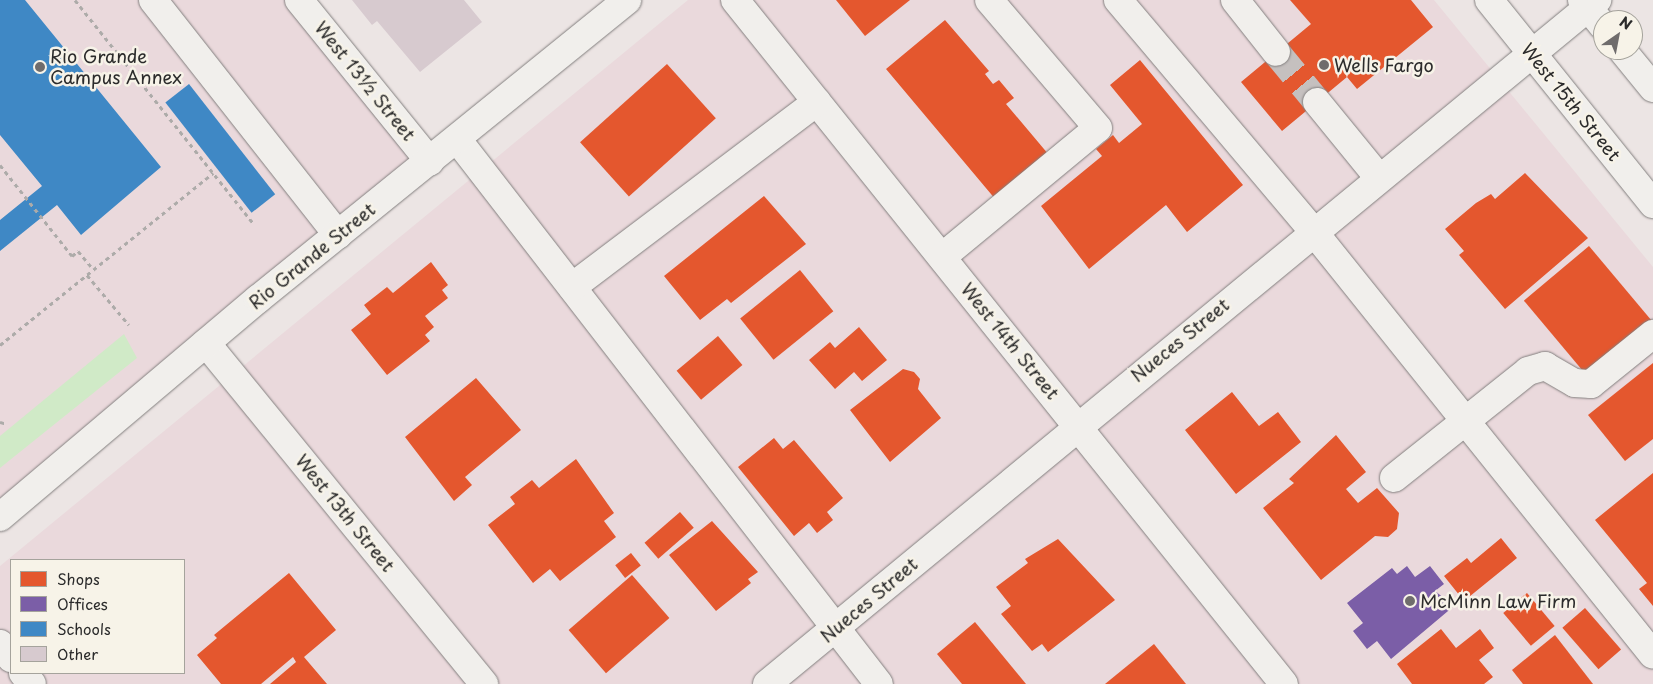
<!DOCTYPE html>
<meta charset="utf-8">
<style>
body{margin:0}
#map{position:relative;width:1653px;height:684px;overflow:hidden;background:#ece5e4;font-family:"Playpen Sans",sans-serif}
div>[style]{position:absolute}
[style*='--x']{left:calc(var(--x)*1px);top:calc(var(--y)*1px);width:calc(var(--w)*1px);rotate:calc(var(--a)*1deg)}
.built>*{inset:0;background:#ead9dc}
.green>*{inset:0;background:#d0eac7}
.shops>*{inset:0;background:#e4572e;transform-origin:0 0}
.offices>*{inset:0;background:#7b5ea7}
.schools>*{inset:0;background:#3f88c5;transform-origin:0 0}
.building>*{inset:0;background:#d7cacf}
.minor-tunnel>*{height:28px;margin-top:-14px;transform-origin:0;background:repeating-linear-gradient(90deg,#c5c0bf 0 28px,transparent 0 42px)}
.path>*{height:3px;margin-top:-1.5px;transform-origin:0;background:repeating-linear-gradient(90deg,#adaba9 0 4px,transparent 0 8px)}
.roads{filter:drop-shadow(0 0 1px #827f7e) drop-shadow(0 0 1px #827f7e)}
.minor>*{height:28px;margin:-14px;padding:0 14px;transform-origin:14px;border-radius:14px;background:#f1efec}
.major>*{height:28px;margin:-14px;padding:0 14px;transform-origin:14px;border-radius:14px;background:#f1efec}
.dots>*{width:14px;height:14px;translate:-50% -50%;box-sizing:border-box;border:2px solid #f7f3e8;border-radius:50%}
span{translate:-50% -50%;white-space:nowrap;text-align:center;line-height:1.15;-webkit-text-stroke:5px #f7f3e8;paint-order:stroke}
.poi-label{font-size:18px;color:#2b2b2b}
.left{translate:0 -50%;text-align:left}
.street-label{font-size:18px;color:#2b2b2b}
.legend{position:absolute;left:10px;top:559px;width:175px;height:115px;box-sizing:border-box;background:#f7f3e8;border:1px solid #a5a39c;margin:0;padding:6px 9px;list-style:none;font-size:15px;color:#2b2b2b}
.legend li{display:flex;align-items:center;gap:10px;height:25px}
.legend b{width:25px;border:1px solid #a5a39c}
.north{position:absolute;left:1593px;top:10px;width:50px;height:50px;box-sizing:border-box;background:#f7f3e8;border:1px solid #a5a39c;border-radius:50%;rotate:33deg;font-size:14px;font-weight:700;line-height:20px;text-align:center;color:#2b2b2b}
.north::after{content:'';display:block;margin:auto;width:18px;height:22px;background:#6f6c6c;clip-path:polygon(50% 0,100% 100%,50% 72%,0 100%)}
</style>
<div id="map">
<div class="built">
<i style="clip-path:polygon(0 0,299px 0,430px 162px,0 517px)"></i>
<i style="clip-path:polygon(evenodd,688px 0,1434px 0,1653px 267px,1653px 684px,0 684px,0 566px,688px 0,11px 560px,184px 560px,184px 673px,11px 673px,11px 560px)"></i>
</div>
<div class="green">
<i style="clip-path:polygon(124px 334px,137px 358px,0 468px,0 436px)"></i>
</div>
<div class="shops">
<i style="clip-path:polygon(836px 0,910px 0,865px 36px)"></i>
<i style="clip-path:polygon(1290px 0,1411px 0,1433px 27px,1357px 89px,1347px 77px,1282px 131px,1241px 82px,1311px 24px)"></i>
<i style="clip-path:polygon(945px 20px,989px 71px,985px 74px,993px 84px,999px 80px,1014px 98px,1006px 104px,1049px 155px,996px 200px,886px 69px)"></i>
<i style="clip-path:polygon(1140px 60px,1243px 185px,1187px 232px,1166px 205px,1089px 269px,1041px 206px,1102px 156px,1096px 149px,1113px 135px,1119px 143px,1142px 124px,1110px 85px)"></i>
<i style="left:667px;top:64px;width:73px;height:117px;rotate:48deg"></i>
<i style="clip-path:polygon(1525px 173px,1588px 238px,1505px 309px,1459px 255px,1464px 251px,1445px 229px,1476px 203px,1491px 194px,1495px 199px)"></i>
<i style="clip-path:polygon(764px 196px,806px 244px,731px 303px,727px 299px,700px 320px,664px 276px)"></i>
<i style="left:1589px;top:246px;width:100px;height:85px;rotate:50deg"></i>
<i style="clip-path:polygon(431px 262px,448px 285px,442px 290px,448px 298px,425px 316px,434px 327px,425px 335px,430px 341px,387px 375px,351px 330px,371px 314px,364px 305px,387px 287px,393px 293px)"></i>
<i style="left:800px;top:270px;width:53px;height:77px;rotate:51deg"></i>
<i style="clip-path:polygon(859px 327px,887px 360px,862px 381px,854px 372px,835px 389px,809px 360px,830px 342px,835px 348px)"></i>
<i style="left:718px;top:336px;width:38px;height:54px;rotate:50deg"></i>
<i style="clip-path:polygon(1653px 363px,1653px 439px,1625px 461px,1588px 415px)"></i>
<i style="clip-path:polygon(903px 369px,914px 372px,920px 379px,918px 389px,941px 418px,890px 462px,850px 410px)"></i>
<i style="clip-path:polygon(476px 378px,521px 430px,465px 477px,472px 485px,454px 501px,405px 437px)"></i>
<i style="clip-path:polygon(1232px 392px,1259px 426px,1278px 412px,1301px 442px,1236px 494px,1185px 430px)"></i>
<i style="clip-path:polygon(1336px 435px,1366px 472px,1346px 489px,1358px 503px,1377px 488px,1399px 513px,1397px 529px,1388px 537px,1375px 536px,1321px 580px,1263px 508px,1294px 483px,1289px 479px)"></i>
<i style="clip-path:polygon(774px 438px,783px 449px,794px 440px,843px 498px,827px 512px,833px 520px,817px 533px,809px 523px,794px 536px,738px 467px)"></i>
<i style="clip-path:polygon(576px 459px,614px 513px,604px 521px,616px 537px,560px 581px,550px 569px,533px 583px,488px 525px,515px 504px,510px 497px,532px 480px,539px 488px)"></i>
<i style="clip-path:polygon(1653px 473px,1653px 606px,1639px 589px,1647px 583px,1595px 520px)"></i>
<i style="left:680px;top:512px;width:21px;height:47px;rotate:49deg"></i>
<i style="clip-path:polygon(712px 521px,758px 572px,748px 579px,751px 583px,716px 611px,669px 555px)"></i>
<i style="clip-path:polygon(1501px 538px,1517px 558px,1464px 601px,1444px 576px,1467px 558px,1471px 563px)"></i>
<i style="clip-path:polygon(1058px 539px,1115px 600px,1048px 652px,1042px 644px,1032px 651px,1001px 614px,1011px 606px,996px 587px,1028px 563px,1025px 559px)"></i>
<i style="left:631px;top:553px;width:16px;height:20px;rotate:52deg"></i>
<i style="clip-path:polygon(289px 573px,336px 630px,304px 657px,327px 684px,270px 684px,296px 662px,293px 657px,261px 684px,221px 684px,197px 655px,217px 638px,214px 635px)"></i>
<i style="left:632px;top:575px;width:57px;height:84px;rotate:49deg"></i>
<i style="left:1527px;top:593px;width:43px;height:31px;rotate:50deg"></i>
<i style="left:1585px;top:608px;width:55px;height:30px;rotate:49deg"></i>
<i style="clip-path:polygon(975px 622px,1026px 684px,962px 684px,937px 654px)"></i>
<i style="clip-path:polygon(1441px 629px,1456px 648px,1480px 629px,1494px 648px,1479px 660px,1493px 677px,1484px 684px,1412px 684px,1397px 664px)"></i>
<i style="clip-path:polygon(1555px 635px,1593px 684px,1523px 684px,1512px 670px)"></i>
<i style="clip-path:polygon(1154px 644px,1186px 684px,1105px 684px)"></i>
</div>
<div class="offices">
<i style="clip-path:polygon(1407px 566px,1415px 577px,1430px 566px,1444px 584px,1435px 591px,1454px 606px,1391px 659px,1377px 641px,1367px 649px,1353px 631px,1363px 623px,1347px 603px,1392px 568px,1397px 574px)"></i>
</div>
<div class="schools">
<i style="clip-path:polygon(0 0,25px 0,161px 167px,81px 235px,57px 205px,0 251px,0 220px,42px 186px,0 135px)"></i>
<i style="left:189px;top:84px;width:140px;height:30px;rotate:52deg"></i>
</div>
<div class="building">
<i style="clip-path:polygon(352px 0,464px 0,482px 22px,420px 72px,377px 21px,372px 25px)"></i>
</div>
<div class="minor-tunnel">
<i style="--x:1276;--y:52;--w:65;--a:50.6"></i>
</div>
<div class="path">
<i style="--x:75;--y:0;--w:285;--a:51.4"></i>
<i style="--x:0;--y:165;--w:116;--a:51.6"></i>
<i style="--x:72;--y:256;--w:8;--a:-40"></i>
<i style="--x:78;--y:251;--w:23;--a:50"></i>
<i style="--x:87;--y:275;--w:65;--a:50"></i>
<i style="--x:0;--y:345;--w:274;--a:-38.9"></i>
<i style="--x:0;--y:422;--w:7;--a:16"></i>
</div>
<div class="roads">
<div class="minor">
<i style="--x:153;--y:0;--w:299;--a:51.8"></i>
<i style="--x:299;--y:0;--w:208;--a:51"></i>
<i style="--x:735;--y:0;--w:877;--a:51.25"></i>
<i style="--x:1118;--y:0;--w:302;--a:49.8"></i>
<i style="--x:1313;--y:231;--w:543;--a:51.27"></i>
<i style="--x:1235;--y:0;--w:66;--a:51.7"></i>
<i style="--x:1317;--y:102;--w:98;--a:50.8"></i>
<i style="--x:457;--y:139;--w:689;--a:52.25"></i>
<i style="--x:942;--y:257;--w:202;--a:-39.6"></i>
<i style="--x:1098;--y:128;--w:168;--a:-130.4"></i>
<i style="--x:572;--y:287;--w:307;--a:-37.1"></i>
<i style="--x:206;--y:343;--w:440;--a:50.8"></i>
<i style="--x:1394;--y:478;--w:171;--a:-38.6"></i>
<i style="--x:1528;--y:371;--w:18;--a:-16"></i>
<i style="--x:1545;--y:366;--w:34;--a:30"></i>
<i style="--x:1575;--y:383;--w:16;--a:4"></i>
<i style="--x:1591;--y:384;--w:80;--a:-38.9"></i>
<i style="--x:0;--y:517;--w:338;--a:-40.2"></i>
<i style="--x:258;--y:299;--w:475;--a:-39"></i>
<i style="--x:0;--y:644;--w:18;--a:52"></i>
<i style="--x:23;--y:673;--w:14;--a:51"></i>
<i style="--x:767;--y:684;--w:1076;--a:-39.49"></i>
</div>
<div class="major">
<i style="--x:1489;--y:0;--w:262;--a:51.2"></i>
<i style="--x:1582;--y:0;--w:33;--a:51"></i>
<i style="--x:1622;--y:50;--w:49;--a:50.8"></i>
</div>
</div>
<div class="dots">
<i style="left:1324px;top:65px;background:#6f6c6c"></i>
<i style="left:40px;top:67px;background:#6f6c6c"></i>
<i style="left:1410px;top:601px;background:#6f6c6c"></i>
</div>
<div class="poi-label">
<span class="left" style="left:50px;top:67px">Rio Grande<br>Campus Annex</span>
<span class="left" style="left:1334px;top:65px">Wells Fargo</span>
<span class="left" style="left:1420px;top:601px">McMinn Law Firm</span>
</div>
<div class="street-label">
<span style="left:365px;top:81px;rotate:51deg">West 13½ Street</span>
<span style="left:1571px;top:102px;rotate:51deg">West 15th Street</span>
<span style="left:312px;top:256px;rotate:-39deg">Rio Grande Street</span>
<span style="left:1180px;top:340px;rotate:-39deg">Nueces Street</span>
<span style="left:1010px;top:341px;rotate:51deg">West 14th Street</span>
<span style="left:345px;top:513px;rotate:51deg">West 13th Street</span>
<span style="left:869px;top:600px;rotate:-40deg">Nueces Street</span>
</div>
<ul class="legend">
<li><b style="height:14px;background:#e4572e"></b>Shops</li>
<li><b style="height:14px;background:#7b5ea7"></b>Offices</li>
<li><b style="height:14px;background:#3f88c5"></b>Schools</li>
<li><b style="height:14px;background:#d7cacf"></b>Other</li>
</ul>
<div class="north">N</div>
</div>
